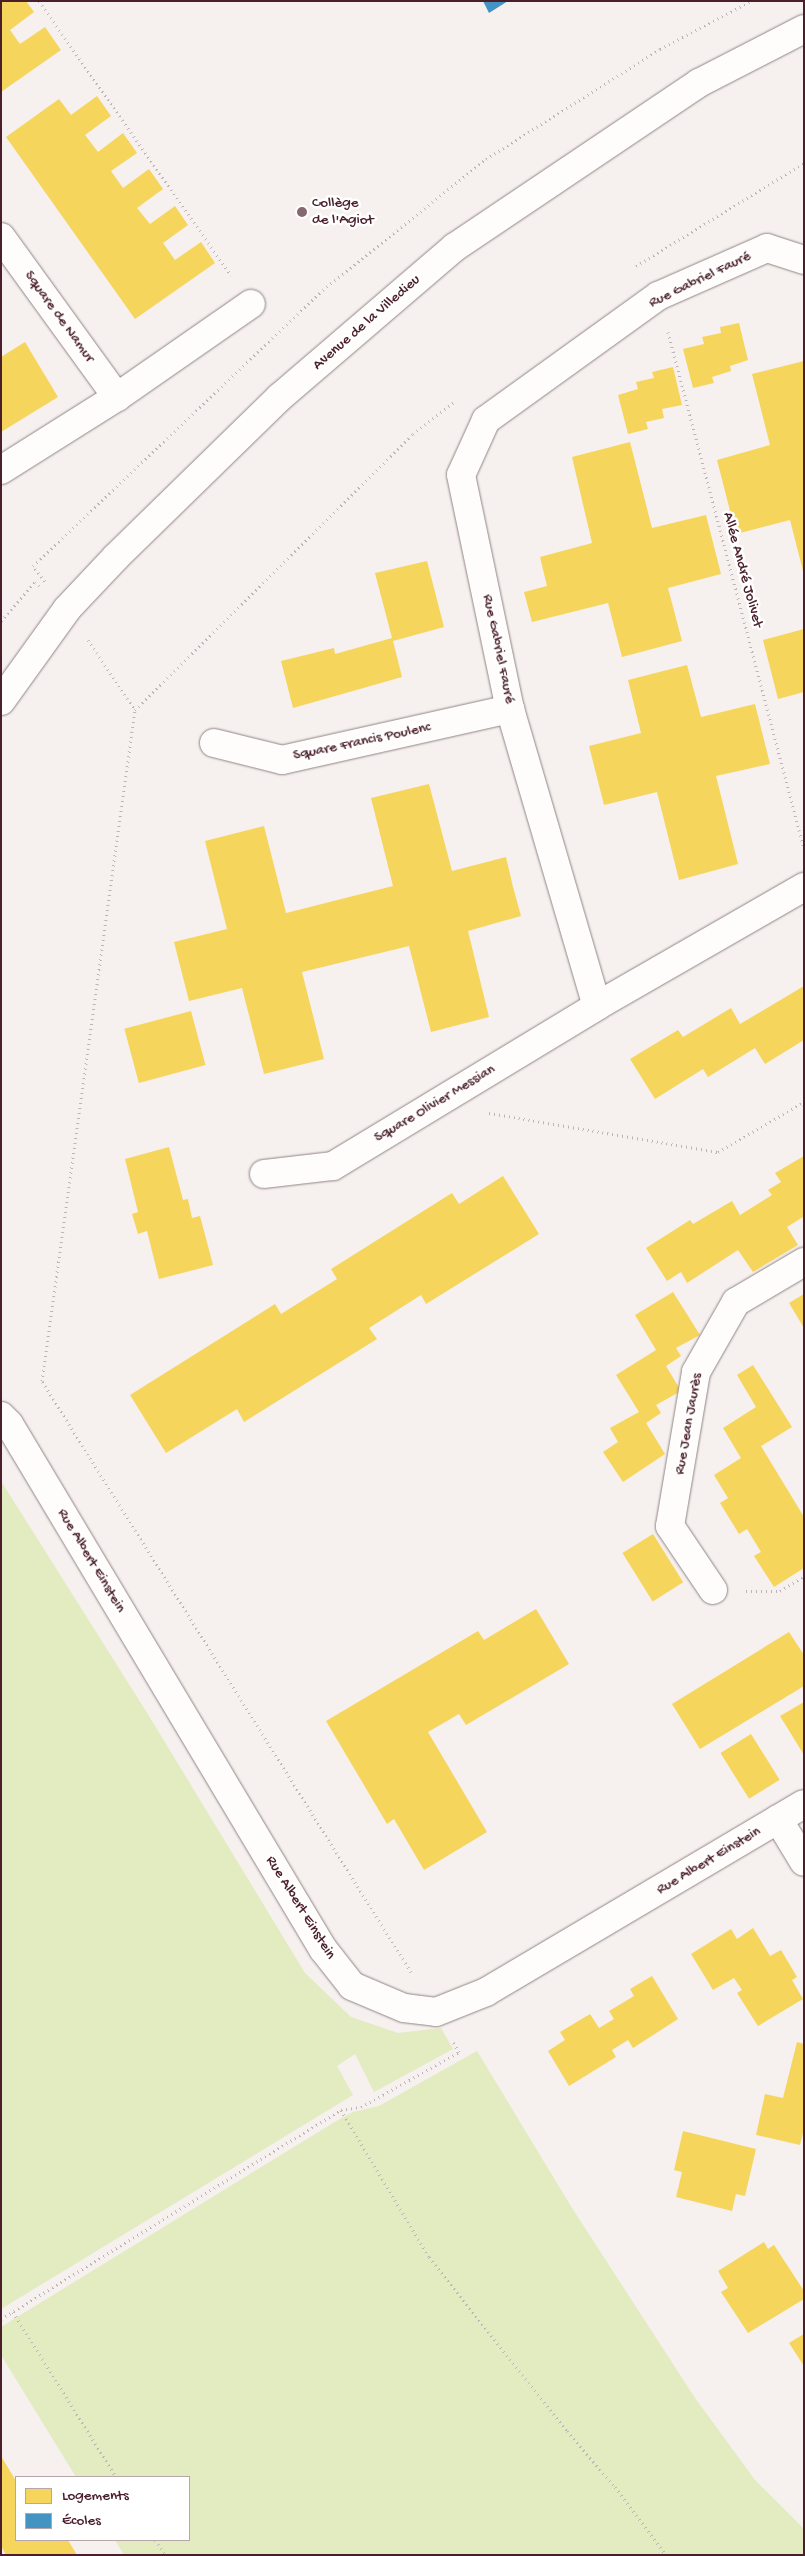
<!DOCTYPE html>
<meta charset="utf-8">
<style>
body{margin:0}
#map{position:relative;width:805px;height:2556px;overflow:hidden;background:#f6f0ee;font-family:"Gochi Hand",sans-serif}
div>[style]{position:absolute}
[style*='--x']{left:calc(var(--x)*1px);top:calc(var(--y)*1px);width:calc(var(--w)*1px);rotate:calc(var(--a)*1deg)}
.green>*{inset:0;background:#e3ebc0}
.homes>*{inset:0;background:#f6d55c;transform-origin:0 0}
.schools>*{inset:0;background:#4393c3}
.path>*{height:3px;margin-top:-1.5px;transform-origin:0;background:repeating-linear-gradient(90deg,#bbb5b7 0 1px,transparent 0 5px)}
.roads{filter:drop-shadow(0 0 1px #908586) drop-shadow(0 0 1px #908586)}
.minor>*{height:28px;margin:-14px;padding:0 14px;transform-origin:14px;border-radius:14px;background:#fefdfc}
.tertiary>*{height:28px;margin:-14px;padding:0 14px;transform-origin:14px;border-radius:14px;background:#fefdfc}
.dots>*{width:14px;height:14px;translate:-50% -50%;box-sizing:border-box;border:2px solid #fff;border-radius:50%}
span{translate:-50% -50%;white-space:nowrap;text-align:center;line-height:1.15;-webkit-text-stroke:5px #fff;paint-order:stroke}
.poi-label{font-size:15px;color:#4a1f2b}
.left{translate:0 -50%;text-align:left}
.street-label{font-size:15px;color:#4a1f2b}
.frame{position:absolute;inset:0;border:2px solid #4a1f2b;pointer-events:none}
.legend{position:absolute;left:15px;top:2476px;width:175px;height:65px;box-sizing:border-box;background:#fff;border:1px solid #b7a5aa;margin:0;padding:6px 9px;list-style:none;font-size:15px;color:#4a1f2b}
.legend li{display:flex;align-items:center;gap:10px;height:25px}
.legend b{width:25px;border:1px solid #b7a5aa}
</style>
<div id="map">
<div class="green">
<i style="clip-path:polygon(1px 1481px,149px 1716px,305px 1973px,351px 2017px,398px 2033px,441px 2028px,453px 2049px,374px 2092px,355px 2054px,337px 2066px,353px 2095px,1px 2309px)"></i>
<i style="clip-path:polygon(477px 2051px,572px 2208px,695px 2398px,755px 2480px,804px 2529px,804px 2555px,124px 2555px,115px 2540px,189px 2540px,189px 2477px,76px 2477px,1px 2355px,1px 2327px,338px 2120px,353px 2112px,379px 2106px)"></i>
</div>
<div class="homes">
<i style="clip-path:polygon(1px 1px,26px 1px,34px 12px,10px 30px,20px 44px,45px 27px,61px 50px,1px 92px)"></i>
<i style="clip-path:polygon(97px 96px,111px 116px,85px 135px,98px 152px,123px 133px,137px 153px,111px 171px,123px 188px,149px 169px,163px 189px,137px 208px,150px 224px,175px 206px,188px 225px,163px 243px,175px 260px,201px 242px,215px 263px,135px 319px,6px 137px,59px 99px,71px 115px)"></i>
<i style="clip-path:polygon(739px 323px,748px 360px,730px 366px,731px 371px,712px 377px,714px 383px,693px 388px,683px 349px,704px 344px,702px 337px,721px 333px,720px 327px)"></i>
<i style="clip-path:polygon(25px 342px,58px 397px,1px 432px,1px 357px)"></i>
<i style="clip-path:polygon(804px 361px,804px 571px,803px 571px,790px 520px,736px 534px,717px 460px,770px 445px,752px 374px)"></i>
<i style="clip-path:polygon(673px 367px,682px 405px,662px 409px,664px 418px,646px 422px,648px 429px,628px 434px,618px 395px,638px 389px,636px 382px,654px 378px,652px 372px)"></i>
<i style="clip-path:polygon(630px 442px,652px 528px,706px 515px,721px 574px,668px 588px,682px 641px,622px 657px,608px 603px,532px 622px,524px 592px,547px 586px,540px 557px,592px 543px,572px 457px)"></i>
<i style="clip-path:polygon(427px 561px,444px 627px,393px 641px,402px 677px,293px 708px,281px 661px,334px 648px,335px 654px,392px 638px,375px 573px)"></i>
<i style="clip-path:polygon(804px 629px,804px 692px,778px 699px,763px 640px)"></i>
<i style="clip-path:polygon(687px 665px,701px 717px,755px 704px,770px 764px,716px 776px,738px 864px,679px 880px,657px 792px,604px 805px,589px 746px,641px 733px,628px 680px)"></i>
<i style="clip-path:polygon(429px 784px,452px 871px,506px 857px,513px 887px,521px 916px,468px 931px,489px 1017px,431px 1032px,409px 946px,302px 972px,324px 1059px,264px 1074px,242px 988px,189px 1001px,174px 942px,227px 929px,205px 841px,264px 826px,286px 913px,393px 886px,371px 798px)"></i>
<i style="clip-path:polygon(804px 986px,804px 1040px,765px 1064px,755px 1048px,708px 1077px,703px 1069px,655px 1099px,630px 1059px,678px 1030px,683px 1037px,731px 1008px,740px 1024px)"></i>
<i style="left:191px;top:1011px;width:56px;height:69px;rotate:75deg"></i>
<i style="clip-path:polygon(169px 1147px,183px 1200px,188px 1199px,192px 1218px,200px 1216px,213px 1265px,159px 1279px,147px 1231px,138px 1234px,132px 1214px,138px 1212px,125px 1159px)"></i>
<i style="clip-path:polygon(804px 1156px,804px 1219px,803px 1217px,787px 1227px,798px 1245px,753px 1272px,738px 1250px,687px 1283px,681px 1272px,667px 1281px,646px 1248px,690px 1220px,693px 1224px,732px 1201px,740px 1215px,772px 1195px,768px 1190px,781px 1182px,775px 1173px)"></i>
<i style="clip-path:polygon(503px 1176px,539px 1234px,426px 1304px,421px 1295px,369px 1328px,377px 1339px,244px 1422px,237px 1409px,166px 1453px,130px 1395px,275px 1304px,281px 1314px,337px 1279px,331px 1269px,452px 1193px,459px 1204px)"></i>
<i style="clip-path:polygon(673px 1292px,700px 1335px,676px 1348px,681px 1356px,666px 1366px,681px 1391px,656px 1405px,661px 1413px,646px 1423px,665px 1454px,623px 1482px,603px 1452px,618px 1442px,610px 1428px,639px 1412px,616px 1375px,656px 1350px,635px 1315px)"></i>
<i style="clip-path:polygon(804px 1294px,804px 1328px,789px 1303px)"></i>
<i style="clip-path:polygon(753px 1365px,792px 1427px,761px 1446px,804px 1517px,804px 1568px,774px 1587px,754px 1556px,761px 1552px,747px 1529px,739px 1534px,720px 1503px,728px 1498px,714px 1475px,741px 1458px,723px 1428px,756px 1407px,737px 1375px)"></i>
<i style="left:653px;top:1534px;width:57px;height:36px;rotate:58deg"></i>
<i style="clip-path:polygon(536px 1609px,569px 1664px,466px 1725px,459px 1714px,428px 1732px,487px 1832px,424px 1870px,394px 1819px,387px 1824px,326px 1721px,478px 1631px,484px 1640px)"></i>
<i style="clip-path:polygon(789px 1632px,804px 1655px,804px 1686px,700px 1749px,672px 1704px)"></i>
<i style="clip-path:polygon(804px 1702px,804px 1755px,780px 1716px)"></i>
<i style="left:751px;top:1734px;width:54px;height:36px;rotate:58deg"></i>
<i style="clip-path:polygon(753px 1928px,770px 1956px,781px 1950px,797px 1977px,792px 1980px,803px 1999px,758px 2026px,737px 1993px,742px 1990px,734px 1978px,713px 1990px,691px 1954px,731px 1929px,737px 1939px)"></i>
<i style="clip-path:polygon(652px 1976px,678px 2019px,633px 2048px,628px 2040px,612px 2050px,616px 2057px,569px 2086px,548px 2051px,565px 2040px,560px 2032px,590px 2014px,599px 2028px,614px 2019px,609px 2011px,634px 1996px,630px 1989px)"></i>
<i style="clip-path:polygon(797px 2042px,804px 2044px,804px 2129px,800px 2145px,756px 2135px,765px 2094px,783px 2098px)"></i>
<i style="clip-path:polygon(683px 2131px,756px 2149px,745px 2196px,736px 2194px,732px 2211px,676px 2197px,682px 2172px,674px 2170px)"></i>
<i style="clip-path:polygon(764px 2242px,768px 2249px,774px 2245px,804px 2291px,804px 2299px,748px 2333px,721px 2292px,728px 2288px,718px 2271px)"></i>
<i style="clip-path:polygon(804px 2334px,804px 2366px,789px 2343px)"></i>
<i style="clip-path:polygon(1px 2456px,16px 2481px,16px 2540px,68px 2540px,77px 2555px,6px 2555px,1px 2546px)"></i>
</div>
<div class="schools">
<i style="clip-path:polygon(483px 1px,508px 1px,489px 13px)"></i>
</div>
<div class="path">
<i style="--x:39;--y:1;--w:335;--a:55"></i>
<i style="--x:636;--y:266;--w:197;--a:-31.5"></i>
<i style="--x:668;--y:332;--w:535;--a:75.26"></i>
<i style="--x:45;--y:581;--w:19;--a:-129"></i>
<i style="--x:33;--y:566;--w:400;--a:-43.6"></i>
<i style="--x:323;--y:290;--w:209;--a:-38.8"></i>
<i style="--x:486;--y:159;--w:206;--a:-32.3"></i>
<i style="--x:660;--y:49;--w:103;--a:-27.8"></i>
<i style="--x:1;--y:621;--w:52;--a:-48.9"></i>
<i style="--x:35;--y:582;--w:6;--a:45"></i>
<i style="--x:88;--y:640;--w:84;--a:56.1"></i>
<i style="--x:489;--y:1113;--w:232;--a:9.7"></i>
<i style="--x:718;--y:1152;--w:99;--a:-30.2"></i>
<i style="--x:746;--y:1591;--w:34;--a:0"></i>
<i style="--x:780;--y:1591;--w:28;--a:-32"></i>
<i style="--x:411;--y:1972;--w:697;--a:-121.98"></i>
<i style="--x:42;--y:1381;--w:677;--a:-82.11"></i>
<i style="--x:135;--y:710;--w:392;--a:-44.8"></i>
<i style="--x:413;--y:434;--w:51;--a:-37.8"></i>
<i style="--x:341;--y:2110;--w:171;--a:59.1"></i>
<i style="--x:429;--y:2257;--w:222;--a:51.6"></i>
<i style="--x:567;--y:2431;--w:74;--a:49.4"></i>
<i style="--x:615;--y:2487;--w:85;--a:53.1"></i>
<i style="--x:13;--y:2312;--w:195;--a:58"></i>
<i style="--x:1;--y:2319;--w:399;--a:-31.6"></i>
<i style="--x:341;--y:2110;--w:20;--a:-9"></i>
<i style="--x:361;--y:2107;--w:112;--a:-29.3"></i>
<i style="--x:459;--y:2052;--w:12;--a:-121"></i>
<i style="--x:155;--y:2540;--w:18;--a:56"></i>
</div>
<div class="roads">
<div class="minor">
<i style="--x:1;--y:237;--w:198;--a:54.1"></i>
<i style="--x:117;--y:397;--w:137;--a:147.8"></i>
<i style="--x:804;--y:260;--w:39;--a:-162"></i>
<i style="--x:767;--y:248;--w:119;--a:156.2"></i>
<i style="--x:658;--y:296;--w:212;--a:144.2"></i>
<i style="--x:486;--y:420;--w:60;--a:114.4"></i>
<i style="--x:461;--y:475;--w:239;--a:78.2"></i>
<i style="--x:510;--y:709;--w:309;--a:73.7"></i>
<i style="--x:597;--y:1006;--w:239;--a:-29.9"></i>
<i style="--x:117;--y:397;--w:163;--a:-34.8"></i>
<i style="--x:214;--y:743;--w:70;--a:14"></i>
<i style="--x:282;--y:760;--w:234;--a:-12.6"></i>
<i style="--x:264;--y:1174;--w:69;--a:-6.6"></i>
<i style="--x:333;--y:1166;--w:309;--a:-31.2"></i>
<i style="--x:1;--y:1416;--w:11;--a:45"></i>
<i style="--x:9;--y:1424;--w:612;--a:59.12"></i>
<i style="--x:323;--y:1949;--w:47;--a:51.9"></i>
<i style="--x:352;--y:1986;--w:56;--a:22.9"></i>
<i style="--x:404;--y:2008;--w:32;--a:7"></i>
<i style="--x:436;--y:2012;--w:54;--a:-21.8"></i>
<i style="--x:486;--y:1992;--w:369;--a:-30.6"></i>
<i style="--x:713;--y:1590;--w:77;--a:-123.9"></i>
<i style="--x:670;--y:1526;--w:156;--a:-80.4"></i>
<i style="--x:696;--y:1372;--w:81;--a:-60.3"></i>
<i style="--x:736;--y:1302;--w:79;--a:-30.5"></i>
<i style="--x:778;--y:1819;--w:50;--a:58.8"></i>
</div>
<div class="tertiary">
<i style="--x:1;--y:701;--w:113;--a:-54.3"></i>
<i style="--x:67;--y:609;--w:71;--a:-46.7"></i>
<i style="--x:116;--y:557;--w:229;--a:-44.3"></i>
<i style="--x:280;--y:397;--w:230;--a:-40.6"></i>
<i style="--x:455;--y:247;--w:294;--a:-33.9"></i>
<i style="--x:699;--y:83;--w:118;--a:-27.2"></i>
</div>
</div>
<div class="dots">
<i style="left:302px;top:212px;background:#86686f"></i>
</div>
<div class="poi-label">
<span class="left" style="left:312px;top:212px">Collège<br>de l'Agiot</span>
</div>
<div class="street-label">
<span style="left:700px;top:280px;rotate:-26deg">Rue Gabriel Fauré</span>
<span style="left:59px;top:317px;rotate:54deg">Square de Namur</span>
<span style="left:367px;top:323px;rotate:-41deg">Avenue de la Villedieu</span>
<span style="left:742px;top:570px;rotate:75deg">Allée André Jolivet</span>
<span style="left:498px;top:649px;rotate:78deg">Rue Gabriel Fauré</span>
<span style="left:362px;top:742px;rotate:-12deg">Square Francis Poulenc</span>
<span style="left:435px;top:1104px;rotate:-31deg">Square Olivier Messian</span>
<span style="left:689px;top:1424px;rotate:-80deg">Rue Jean Jaurès</span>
<span style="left:91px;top:1561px;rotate:59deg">Rue Albert Einstein</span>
<span style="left:709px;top:1861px;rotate:-31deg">Rue Albert Einstein</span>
<span style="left:300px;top:1908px;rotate:58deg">Rue Albert Einstein</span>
</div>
<div class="frame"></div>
<ul class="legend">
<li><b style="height:14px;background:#f6d55c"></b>Logements</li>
<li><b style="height:14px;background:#4393c3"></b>Écoles</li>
</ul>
</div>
